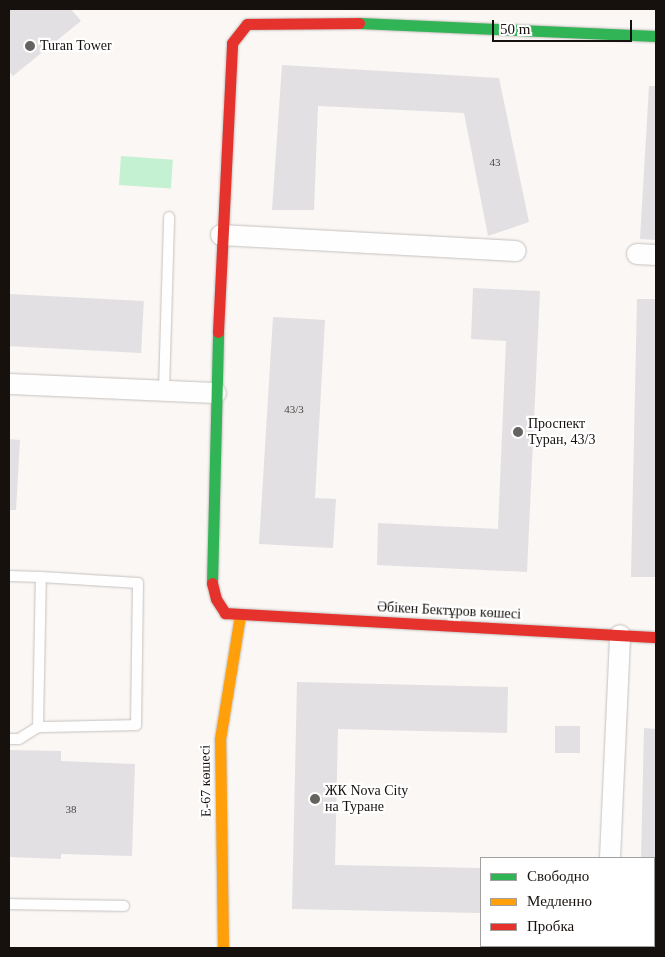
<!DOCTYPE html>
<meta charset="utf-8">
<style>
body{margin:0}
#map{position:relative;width:665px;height:957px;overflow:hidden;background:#faf7f5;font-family:"Times New Roman",serif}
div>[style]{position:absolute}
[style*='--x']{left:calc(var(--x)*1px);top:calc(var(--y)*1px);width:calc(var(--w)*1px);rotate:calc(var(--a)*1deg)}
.green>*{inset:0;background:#c4f1d2;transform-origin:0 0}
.building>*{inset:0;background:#e2e0e2;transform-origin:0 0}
.roads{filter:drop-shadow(0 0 1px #c5c1be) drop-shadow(0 0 1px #c5c1be)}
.lane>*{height:10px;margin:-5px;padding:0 5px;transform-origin:5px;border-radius:5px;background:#fefefe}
.street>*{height:20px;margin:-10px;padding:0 10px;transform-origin:10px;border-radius:10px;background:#fefefe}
.fast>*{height:11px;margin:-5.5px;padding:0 5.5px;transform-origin:5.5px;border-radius:5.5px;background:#30b455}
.slow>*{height:11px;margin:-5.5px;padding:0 5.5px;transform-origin:5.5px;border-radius:5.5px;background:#ff9f0a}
.jam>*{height:11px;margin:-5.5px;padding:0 5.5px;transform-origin:5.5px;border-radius:5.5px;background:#e5322d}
.dots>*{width:14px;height:14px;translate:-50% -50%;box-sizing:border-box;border:2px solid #fff;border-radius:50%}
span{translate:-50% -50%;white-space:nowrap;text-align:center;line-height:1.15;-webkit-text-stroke:4.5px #fff;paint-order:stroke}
.number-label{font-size:11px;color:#4b4644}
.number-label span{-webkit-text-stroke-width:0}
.poi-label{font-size:14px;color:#17110e}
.left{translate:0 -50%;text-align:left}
.street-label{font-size:14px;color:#17110e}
.frame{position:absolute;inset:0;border:10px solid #17110e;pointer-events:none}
.legend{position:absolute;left:480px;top:857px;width:175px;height:90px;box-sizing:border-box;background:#fff;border:1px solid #a2a09f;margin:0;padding:6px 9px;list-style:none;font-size:15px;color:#17110e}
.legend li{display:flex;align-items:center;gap:10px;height:25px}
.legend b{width:25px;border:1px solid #a2a09f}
.scale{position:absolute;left:492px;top:20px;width:140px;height:22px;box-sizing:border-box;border:2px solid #17110e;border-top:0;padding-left:6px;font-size:15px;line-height:18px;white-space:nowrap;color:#17110e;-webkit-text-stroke:4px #fff;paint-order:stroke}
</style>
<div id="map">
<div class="green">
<i style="left:121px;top:156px;width:52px;height:29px;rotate:4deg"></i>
</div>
<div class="building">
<i style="clip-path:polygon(9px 9px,71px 9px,81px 21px,13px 76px,9px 71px)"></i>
<i style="clip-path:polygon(282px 65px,499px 78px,529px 222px,488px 236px,464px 113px,318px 106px,314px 210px,272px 210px)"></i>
<i style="clip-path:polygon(649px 86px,656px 86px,656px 240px,640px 239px)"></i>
<i style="clip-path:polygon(473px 288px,540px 291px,527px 572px,377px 565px,378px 523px,498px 529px,506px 341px,471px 339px)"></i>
<i style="left:9px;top:294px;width:135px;height:52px;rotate:3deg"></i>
<i style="clip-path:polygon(637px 299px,656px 299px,656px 577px,631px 577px)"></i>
<i style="clip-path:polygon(273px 317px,325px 320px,315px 498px,336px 499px,333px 548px,259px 544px)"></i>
<i style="clip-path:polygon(9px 439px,20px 440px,16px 510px,9px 510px)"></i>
<i style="clip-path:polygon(297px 682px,508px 687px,507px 733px,338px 729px,335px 865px,481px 868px,481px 913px,292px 909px)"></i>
<i style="left:555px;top:726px;width:25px;height:27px"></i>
<i style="clip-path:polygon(644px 728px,656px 729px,656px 948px,639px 948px,654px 946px,654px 858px,641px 858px)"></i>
<i style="clip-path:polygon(9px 750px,61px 751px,61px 761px,135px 764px,132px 856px,61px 854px,61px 859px,9px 857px)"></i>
</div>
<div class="roads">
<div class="lane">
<i style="--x:164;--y:390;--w:173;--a:-88.3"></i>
<i style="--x:9;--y:576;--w:32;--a:2"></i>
<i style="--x:41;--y:577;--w:97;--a:3.5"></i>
<i style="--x:138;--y:583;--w:142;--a:90.8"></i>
<i style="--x:136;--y:725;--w:98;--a:178.8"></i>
<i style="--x:38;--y:727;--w:150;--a:-88.9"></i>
<i style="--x:9;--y:739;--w:10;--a:0"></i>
<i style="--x:19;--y:739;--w:22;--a:-32"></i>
<i style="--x:9;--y:904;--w:115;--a:1"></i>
</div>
<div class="street">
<i style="--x:221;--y:235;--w:295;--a:3.1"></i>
<i style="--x:637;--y:254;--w:19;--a:3"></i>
<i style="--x:9;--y:384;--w:207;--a:2.5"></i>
<i style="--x:610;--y:858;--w:223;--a:-87.4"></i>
<i style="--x:605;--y:948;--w:2;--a:-63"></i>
</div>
<div class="fast">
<i style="--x:359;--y:23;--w:297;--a:2.5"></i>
<i style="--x:212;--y:583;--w:251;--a:-88.6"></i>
</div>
<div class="slow">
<i style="--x:223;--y:948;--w:209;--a:-90.8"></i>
<i style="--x:220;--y:739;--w:126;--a:-80.8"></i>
</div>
<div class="jam">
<i style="--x:218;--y:332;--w:289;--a:-87.2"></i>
<i style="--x:232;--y:43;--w:24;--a:-52"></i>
<i style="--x:247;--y:24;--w:112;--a:-0.5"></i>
<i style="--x:212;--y:583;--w:16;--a:76"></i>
<i style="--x:216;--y:599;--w:17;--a:57"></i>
<i style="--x:225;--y:613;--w:432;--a:3.2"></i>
</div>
</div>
<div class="dots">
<i style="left:30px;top:46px;background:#66625f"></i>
<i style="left:518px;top:432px;background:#66625f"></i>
<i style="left:315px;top:799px;background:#66625f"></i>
</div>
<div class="number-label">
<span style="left:495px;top:162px">43</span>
<span style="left:294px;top:409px">43/3</span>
<span style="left:71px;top:809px">38</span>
</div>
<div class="poi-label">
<span class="left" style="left:40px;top:46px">Turan Tower</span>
<span class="left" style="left:528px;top:432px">Проспект<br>Туран, 43/3</span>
<span class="left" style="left:325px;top:799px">ЖК Nova City<br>на Туране</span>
</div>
<div class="street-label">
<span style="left:449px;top:611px;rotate:3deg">Әбікен Бектұров көшесі</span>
<span style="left:206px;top:781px;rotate:-91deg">Е-67 көшесі</span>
</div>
<div class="frame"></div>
<ul class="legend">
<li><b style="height:6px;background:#30b455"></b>Свободно</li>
<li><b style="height:6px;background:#ff9f0a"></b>Медленно</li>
<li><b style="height:6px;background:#e5322d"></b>Пробка</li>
</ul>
<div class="scale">50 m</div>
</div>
